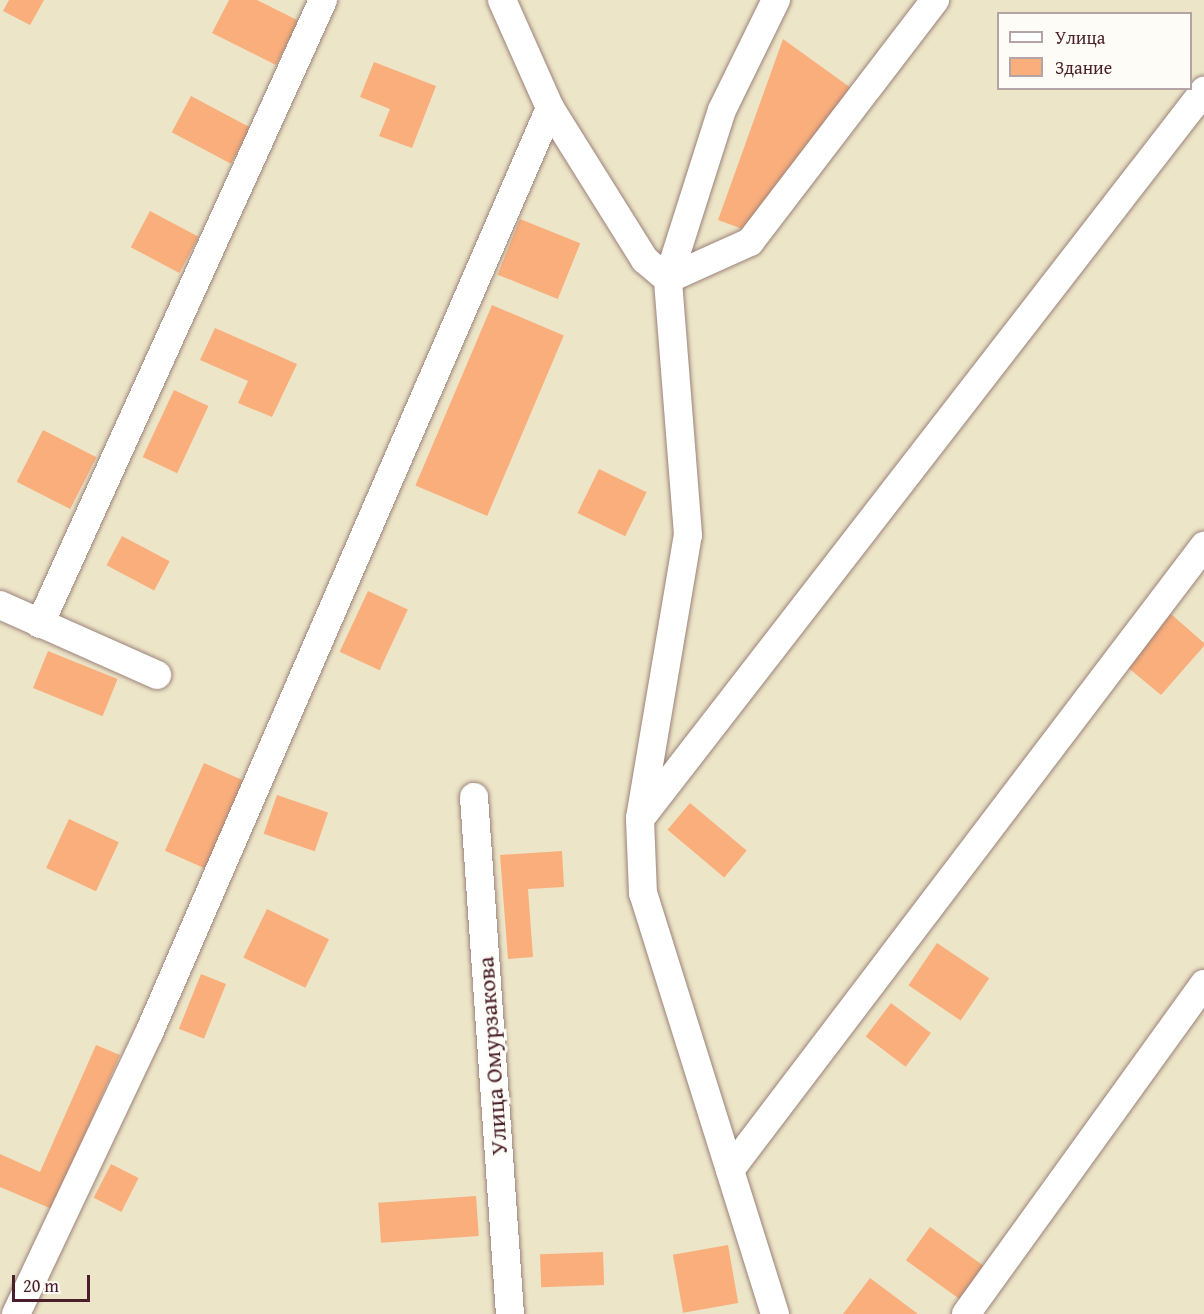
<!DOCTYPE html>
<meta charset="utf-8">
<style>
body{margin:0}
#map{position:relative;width:1204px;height:1314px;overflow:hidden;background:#ede5c8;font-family:"Gentium Book Plus",serif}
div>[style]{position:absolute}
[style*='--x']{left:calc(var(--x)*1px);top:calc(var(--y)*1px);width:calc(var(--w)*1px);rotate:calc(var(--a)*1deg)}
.building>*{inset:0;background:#f9ae7c;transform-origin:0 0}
.roads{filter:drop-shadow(0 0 2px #9c827a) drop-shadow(0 0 2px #9c827a)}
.street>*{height:28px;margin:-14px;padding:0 14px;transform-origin:14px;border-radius:14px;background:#fff}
span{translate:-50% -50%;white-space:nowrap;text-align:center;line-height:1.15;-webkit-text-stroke:6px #fdfcf7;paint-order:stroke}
.street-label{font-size:24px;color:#4a1f2b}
.legend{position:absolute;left:997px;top:12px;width:195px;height:78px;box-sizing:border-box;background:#fdfcf7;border:2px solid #b5a4a5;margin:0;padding:8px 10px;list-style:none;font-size:18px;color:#4a1f2b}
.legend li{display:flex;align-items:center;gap:12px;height:30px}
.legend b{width:30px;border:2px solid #b5a4a5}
.scale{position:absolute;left:12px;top:1275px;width:78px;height:27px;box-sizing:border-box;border:3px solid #4a1f2b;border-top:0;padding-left:8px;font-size:18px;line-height:21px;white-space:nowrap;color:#4a1f2b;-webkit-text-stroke:4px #fdfcf7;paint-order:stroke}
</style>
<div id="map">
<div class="building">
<i style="clip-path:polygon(9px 0,44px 0,30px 25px,3px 11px)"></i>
<i style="clip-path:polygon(229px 0,257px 0,299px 21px,276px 65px,212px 33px)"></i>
<i style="clip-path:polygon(783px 39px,851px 88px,748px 231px,718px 220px)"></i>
<i style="clip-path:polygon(374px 62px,436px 86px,412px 148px,379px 136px,390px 109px,360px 97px)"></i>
<i style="left:191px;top:96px;width:67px;height:41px;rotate:28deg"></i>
<i style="left:150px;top:211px;width:55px;height:41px;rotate:28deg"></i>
<i style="left:520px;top:219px;width:65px;height:60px;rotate:22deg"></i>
<i style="left:492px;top:305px;width:78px;height:196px;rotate:23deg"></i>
<i style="clip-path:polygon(215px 328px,297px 364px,272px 417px,238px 403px,248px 381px,200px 360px)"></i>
<i style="left:174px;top:390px;width:38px;height:74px;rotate:25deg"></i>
<i style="left:43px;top:430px;width:60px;height:58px;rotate:27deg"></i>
<i style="left:599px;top:469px;width:53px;height:49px;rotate:26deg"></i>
<i style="left:122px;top:536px;width:54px;height:33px;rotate:28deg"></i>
<i style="left:368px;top:591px;width:44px;height:67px;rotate:25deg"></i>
<i style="clip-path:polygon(1171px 614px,1204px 643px,1204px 646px,1161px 695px,1126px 666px)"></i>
<i style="left:48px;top:651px;width:75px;height:40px;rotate:22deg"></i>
<i style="left:204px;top:763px;width:45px;height:96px;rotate:24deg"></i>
<i style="left:277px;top:795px;width:54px;height:41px;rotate:19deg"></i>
<i style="left:690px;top:803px;width:74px;height:35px;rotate:40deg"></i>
<i style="left:69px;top:819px;width:55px;height:54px;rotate:25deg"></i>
<i style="clip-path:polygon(562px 851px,564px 887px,528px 889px,533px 957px,508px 959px,500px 855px)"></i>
<i style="left:267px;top:909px;width:69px;height:54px;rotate:26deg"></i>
<i style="left:937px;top:943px;width:63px;height:51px;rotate:34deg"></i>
<i style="left:201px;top:974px;width:27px;height:59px;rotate:22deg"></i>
<i style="left:891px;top:1003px;width:50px;height:42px;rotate:37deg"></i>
<i style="clip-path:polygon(96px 1045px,120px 1055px,52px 1209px,0 1187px,0 1154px,40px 1172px)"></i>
<i style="left:111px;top:1164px;width:31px;height:38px;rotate:27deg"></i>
<i style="left:476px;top:1196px;width:40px;height:98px;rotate:86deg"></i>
<i style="left:930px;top:1227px;width:66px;height:41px;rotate:36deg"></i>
<i style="left:728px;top:1245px;width:59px;height:56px;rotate:80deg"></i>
<i style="left:603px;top:1252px;width:33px;height:63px;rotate:88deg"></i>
<i style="clip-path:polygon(870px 1278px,918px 1314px,843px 1314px)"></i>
</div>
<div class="roads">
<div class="street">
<i style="--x:502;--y:0;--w:118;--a:66"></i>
<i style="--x:550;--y:108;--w:179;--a:58"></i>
<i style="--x:645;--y:260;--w:30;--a:40"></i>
<i style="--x:668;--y:279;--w:90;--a:-24.3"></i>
<i style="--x:750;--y:242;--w:305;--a:-52.6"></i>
<i style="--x:0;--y:605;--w:172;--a:24"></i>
<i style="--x:40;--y:624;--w:685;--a:-65.6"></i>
<i style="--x:474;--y:797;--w:518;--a:86.02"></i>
<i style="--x:644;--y:814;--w:915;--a:-52.24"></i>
<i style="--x:730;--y:1170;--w:784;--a:-52.78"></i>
<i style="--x:16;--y:1314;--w:311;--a:-64.7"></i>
<i style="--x:149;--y:1033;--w:1008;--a:-66.56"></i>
<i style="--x:775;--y:1314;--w:440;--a:-107.4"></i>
<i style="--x:643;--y:894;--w:76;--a:-92.3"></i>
<i style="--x:640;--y:818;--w:287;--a:-80.4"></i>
<i style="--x:688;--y:535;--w:257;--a:-94.5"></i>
<i style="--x:668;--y:279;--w:177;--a:-72.3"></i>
<i style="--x:722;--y:110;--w:123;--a:-63.9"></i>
<i style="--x:966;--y:1314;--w:407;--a:-54.2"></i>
</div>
</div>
<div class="street-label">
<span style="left:492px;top:1056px;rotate:-94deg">Улица Омурзакова</span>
</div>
<ul class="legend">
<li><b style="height:8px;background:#fff"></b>Улица</li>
<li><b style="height:16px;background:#f9ae7c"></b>Здание</li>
</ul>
<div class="scale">20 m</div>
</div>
